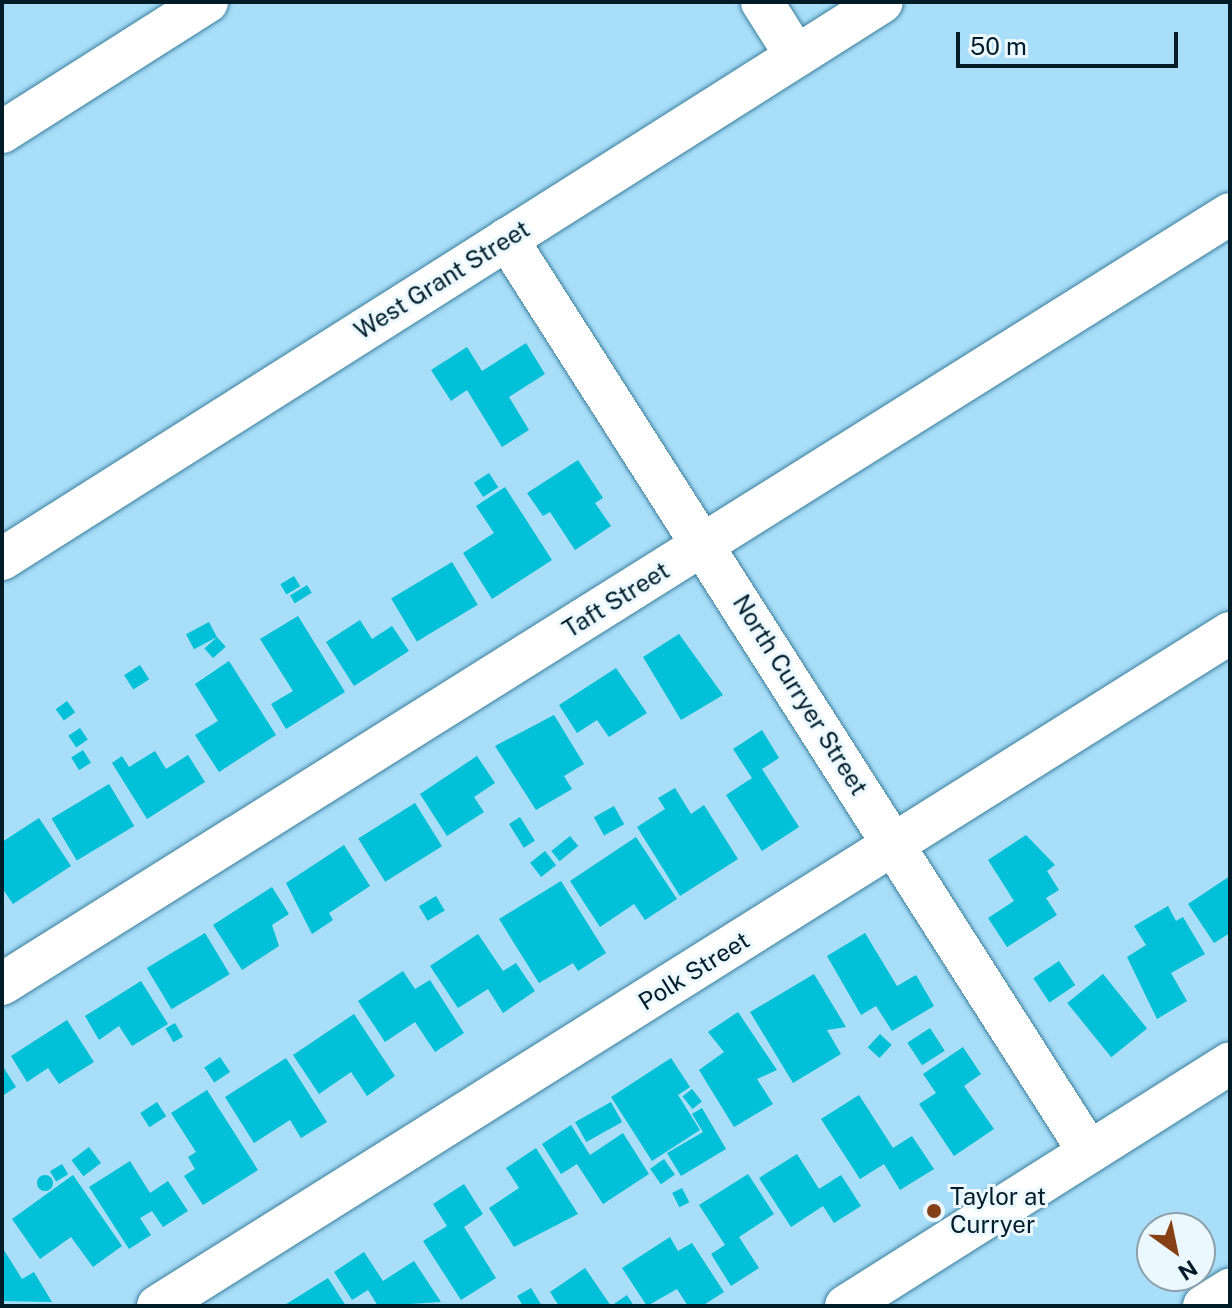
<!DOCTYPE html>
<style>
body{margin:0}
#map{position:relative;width:1232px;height:1308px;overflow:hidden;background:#a8def8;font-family:"Public Sans",sans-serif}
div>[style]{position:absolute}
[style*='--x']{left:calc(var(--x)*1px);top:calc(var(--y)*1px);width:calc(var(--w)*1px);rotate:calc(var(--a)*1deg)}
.building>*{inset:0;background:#02c0d7;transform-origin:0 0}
.round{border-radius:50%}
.roads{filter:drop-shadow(0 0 2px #3a7f9d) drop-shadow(0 0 2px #3a7f9d)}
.minor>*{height:42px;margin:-21px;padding:0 21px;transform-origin:21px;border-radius:21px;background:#fff}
.dots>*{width:22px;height:22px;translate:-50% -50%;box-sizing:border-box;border:4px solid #ebf8ff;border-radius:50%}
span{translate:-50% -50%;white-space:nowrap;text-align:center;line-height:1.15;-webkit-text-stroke:6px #ebf8ff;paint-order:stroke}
.street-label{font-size:24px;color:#001c28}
.poi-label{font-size:24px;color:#001c28}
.left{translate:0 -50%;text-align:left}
.frame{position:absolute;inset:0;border:4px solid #001c28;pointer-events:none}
.north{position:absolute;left:1136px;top:1212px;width:80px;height:80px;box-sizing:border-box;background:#ebf8ff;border:2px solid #8da0a9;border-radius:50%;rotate:147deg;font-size:22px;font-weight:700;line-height:32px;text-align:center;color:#001c28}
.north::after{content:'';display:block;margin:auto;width:28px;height:36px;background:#854115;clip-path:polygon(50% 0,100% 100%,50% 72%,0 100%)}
.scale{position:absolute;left:956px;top:32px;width:222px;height:36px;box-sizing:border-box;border:4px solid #001c28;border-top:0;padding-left:10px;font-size:24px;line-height:28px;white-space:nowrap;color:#001c28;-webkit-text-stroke:6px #ebf8ff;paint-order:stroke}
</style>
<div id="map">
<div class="building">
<i style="clip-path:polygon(526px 343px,545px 374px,509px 397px,529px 430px,502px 447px,467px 390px,451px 401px,431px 370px,467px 347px,482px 371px)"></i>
<i style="clip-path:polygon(578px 460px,603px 498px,595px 503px,611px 526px,575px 550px,550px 512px,543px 516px,527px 493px)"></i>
<i style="left:489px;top:473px;width:17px;height:18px;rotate:57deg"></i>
<i style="clip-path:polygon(505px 487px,552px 560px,492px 599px,463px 553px,494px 533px,476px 506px)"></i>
<i style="left:452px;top:562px;width:50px;height:71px;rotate:59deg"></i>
<i style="left:294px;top:576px;width:12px;height:16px;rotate:59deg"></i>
<i style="left:307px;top:585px;width:9px;height:20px;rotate:58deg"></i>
<i style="clip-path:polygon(298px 616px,345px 692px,286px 729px,271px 704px,293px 691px,260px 639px)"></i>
<i style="clip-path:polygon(360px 620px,372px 639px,392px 626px,409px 651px,354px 686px,326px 642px)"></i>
<i style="left:209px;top:622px;width:17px;height:26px;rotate:62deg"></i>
<i style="clip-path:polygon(679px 634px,723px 695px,681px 720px,643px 657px)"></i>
<i style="left:217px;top:637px;width:13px;height:17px;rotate:48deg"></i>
<i style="clip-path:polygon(229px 661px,276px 735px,219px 772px,195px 735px,218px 721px,195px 684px)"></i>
<i style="left:140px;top:665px;width:17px;height:19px;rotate:57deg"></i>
<i style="clip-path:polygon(616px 668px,647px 713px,609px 737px,597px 720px,577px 733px,559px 705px)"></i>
<i style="left:67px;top:701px;width:14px;height:14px;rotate:54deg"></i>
<i style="clip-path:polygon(554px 715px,584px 764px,564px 776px,572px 789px,536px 810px,495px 746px)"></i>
<i style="left:80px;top:728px;width:14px;height:14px;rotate:56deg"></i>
<i style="clip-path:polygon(762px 730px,779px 758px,762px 769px,799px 827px,762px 851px,726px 795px,752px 778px,733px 749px)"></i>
<i style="left:83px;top:750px;width:15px;height:14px;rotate:58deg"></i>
<i style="clip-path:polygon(155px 751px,166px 769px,188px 755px,205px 782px,147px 819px,112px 763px,122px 756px,129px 767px)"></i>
<i style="clip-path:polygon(477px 756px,495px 783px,474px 797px,484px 812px,447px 836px,420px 794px)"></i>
<i style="left:109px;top:784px;width:49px;height:67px;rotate:59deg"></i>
<i style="clip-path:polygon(675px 788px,691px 814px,704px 805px,738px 859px,680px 896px,637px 827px,665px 809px,658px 798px)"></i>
<i style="left:415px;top:803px;width:51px;height:67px;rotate:58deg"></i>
<i style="left:614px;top:806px;width:21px;height:23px;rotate:61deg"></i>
<i style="left:520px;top:817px;width:28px;height:13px;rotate:58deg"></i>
<i style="clip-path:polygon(39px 818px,71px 866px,13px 904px,2px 888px,2px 842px)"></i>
<i style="clip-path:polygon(1026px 835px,1055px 865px,1047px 871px,1059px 890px,1046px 898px,1057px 915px,1007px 947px,988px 918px,1014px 901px,988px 860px)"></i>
<i style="left:570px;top:836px;width:13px;height:24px;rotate:51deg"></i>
<i style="clip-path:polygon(636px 837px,677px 899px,645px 920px,634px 904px,600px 927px,570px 881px)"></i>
<i style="clip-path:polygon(344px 845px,370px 886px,329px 913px,333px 920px,312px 934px,286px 883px)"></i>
<i style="left:545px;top:851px;width:18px;height:19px;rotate:52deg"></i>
<i style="clip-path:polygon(1230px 876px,1230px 933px,1214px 943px,1188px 904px)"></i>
<i style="clip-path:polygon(561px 881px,606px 953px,578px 971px,573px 963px,539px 983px,499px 919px)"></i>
<i style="clip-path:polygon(272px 887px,289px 914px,272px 925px,279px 946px,242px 970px,213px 925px)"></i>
<i style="left:436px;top:896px;width:17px;height:20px;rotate:59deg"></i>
<i style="clip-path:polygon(1168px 906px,1176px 921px,1183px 917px,1205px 954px,1171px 973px,1187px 1001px,1157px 1019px,1127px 957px,1146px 945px,1134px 926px)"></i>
<i style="left:205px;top:933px;width:48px;height:68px;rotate:59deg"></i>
<i style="clip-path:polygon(865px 933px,897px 986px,916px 975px,934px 1006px,892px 1031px,876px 1006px,861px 1015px,827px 956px)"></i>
<i style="clip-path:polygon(478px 934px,503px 971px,516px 963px,535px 991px,503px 1013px,488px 989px,458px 1008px,430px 966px)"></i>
<i style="left:1059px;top:961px;width:29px;height:31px;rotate:56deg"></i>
<i style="clip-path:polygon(403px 971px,415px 989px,430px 980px,464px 1033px,435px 1052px,415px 1022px,385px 1042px,358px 1001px)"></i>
<i style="clip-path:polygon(814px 974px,846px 1027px,827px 1030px,841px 1054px,793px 1083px,750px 1012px)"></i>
<i style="left:1103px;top:974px;width:70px;height:46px;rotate:51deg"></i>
<i style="clip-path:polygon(141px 981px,168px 1024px,132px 1046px,119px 1026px,99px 1040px,85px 1016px)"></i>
<i style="clip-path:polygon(738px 1012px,777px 1070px,757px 1079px,773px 1104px,734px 1127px,699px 1070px,724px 1052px,708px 1032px)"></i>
<i style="clip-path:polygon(354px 1014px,395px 1076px,367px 1096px,351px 1072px,319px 1094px,293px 1055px)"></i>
<i style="clip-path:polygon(67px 1020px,94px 1062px,59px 1084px,48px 1068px,27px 1082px,11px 1056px)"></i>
<i style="left:175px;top:1023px;width:16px;height:11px;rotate:60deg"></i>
<i style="left:930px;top:1028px;width:27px;height:27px;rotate:57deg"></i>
<i style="left:880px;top:1034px;width:16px;height:18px;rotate:43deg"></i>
<i style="clip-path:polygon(963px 1047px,981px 1074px,964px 1086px,994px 1129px,954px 1156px,919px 1104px,936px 1093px,923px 1074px)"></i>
<i style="left:220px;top:1057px;width:18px;height:19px;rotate:56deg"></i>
<i style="clip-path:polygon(286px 1058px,327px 1122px,301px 1138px,290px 1120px,254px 1143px,225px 1097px)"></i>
<i style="clip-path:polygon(671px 1058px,690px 1087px,678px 1095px,700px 1130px,652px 1161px,611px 1097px)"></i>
<i style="clip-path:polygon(2px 1065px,16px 1087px,2px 1096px)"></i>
<i style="left:692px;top:1089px;width:16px;height:12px;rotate:52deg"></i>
<i style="clip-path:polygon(207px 1090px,258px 1170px,203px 1205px,184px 1176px,195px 1169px,188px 1157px,196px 1152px,171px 1113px)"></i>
<i style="clip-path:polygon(859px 1095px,893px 1148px,912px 1136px,934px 1169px,900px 1190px,884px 1164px,860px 1179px,821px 1119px)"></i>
<i style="left:157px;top:1102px;width:17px;height:20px;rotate:57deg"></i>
<i style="left:611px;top:1102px;width:23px;height:41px;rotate:61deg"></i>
<i style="clip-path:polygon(702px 1108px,726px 1149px,681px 1176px,667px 1153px,703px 1132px,692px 1114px)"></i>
<i style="clip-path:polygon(571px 1125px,590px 1155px,623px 1133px,649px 1174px,603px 1204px,577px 1164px,561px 1174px,542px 1144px)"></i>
<i style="left:89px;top:1147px;width:20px;height:22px;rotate:53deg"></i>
<i style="clip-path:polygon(536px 1148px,578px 1214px,514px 1247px,489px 1208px,519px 1188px,506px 1168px)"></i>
<i style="clip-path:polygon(797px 1154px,819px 1189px,841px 1175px,861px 1206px,834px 1223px,823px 1206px,791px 1227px,759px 1178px)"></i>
<i style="left:664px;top:1159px;width:19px;height:17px;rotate:55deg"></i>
<i style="clip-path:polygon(130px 1161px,150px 1193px,168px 1181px,188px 1211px,163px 1227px,152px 1211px,140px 1218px,151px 1235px,129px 1249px,89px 1187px)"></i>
<i style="left:62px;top:1164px;width:12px;height:14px;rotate:59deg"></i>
<i style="clip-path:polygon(748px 1174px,774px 1214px,739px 1237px,759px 1268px,731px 1286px,711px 1254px,725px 1245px,699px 1205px)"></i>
<i style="clip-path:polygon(73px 1175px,122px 1246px,93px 1267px,71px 1237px,40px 1259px,12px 1219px)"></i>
<i class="round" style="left:37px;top:1175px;width:16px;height:16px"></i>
<i style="clip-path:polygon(464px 1184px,483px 1214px,464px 1227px,496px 1278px,461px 1300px,423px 1241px,447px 1226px,433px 1204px)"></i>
<i style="left:682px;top:1188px;width:16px;height:11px;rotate:63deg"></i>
<i style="clip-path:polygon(670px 1237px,678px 1251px,692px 1243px,724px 1292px,702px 1306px,688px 1306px,677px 1289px,647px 1306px,622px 1268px)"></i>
<i style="clip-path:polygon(2px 1247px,22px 1279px,34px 1272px,52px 1302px,2px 1301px)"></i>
<i style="clip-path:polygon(364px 1252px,383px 1281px,414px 1261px,441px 1302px,378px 1306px,368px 1290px,352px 1300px,334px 1272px)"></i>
<i style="clip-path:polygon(585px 1268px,611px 1306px,627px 1295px,634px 1306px,559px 1306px,550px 1292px)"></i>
<i style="clip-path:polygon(328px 1278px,346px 1306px,283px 1306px)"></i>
<i style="clip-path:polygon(531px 1288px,542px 1306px,523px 1306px,517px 1296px)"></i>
</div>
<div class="roads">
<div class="minor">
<i style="--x:762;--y:2;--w:64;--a:57.8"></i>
<i style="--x:2;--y:132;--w:243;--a:-32.4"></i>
<i style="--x:507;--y:239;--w:1083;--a:57.48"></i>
<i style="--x:2;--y:559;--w:1041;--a:-32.33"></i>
<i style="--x:2;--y:984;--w:1449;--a:-32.09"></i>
<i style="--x:158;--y:1306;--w:1266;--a:-32.12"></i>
<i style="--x:846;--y:1306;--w:454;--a:-32.3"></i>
<i style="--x:1204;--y:1306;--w:31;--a:-32"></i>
</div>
</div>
<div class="dots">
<i style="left:934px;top:1211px;background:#854115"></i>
</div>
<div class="street-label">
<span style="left:442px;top:280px;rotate:-32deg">West Grant Street</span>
<span style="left:616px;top:600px;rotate:-32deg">Taft Street</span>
<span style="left:800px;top:695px;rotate:58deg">North Curryer Street</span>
<span style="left:694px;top:971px;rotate:-32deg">Polk Street</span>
</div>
<div class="poi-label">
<span class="left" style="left:950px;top:1211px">Taylor at<br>Curryer</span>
</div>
<div class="frame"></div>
<div class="north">N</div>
<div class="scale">50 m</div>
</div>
